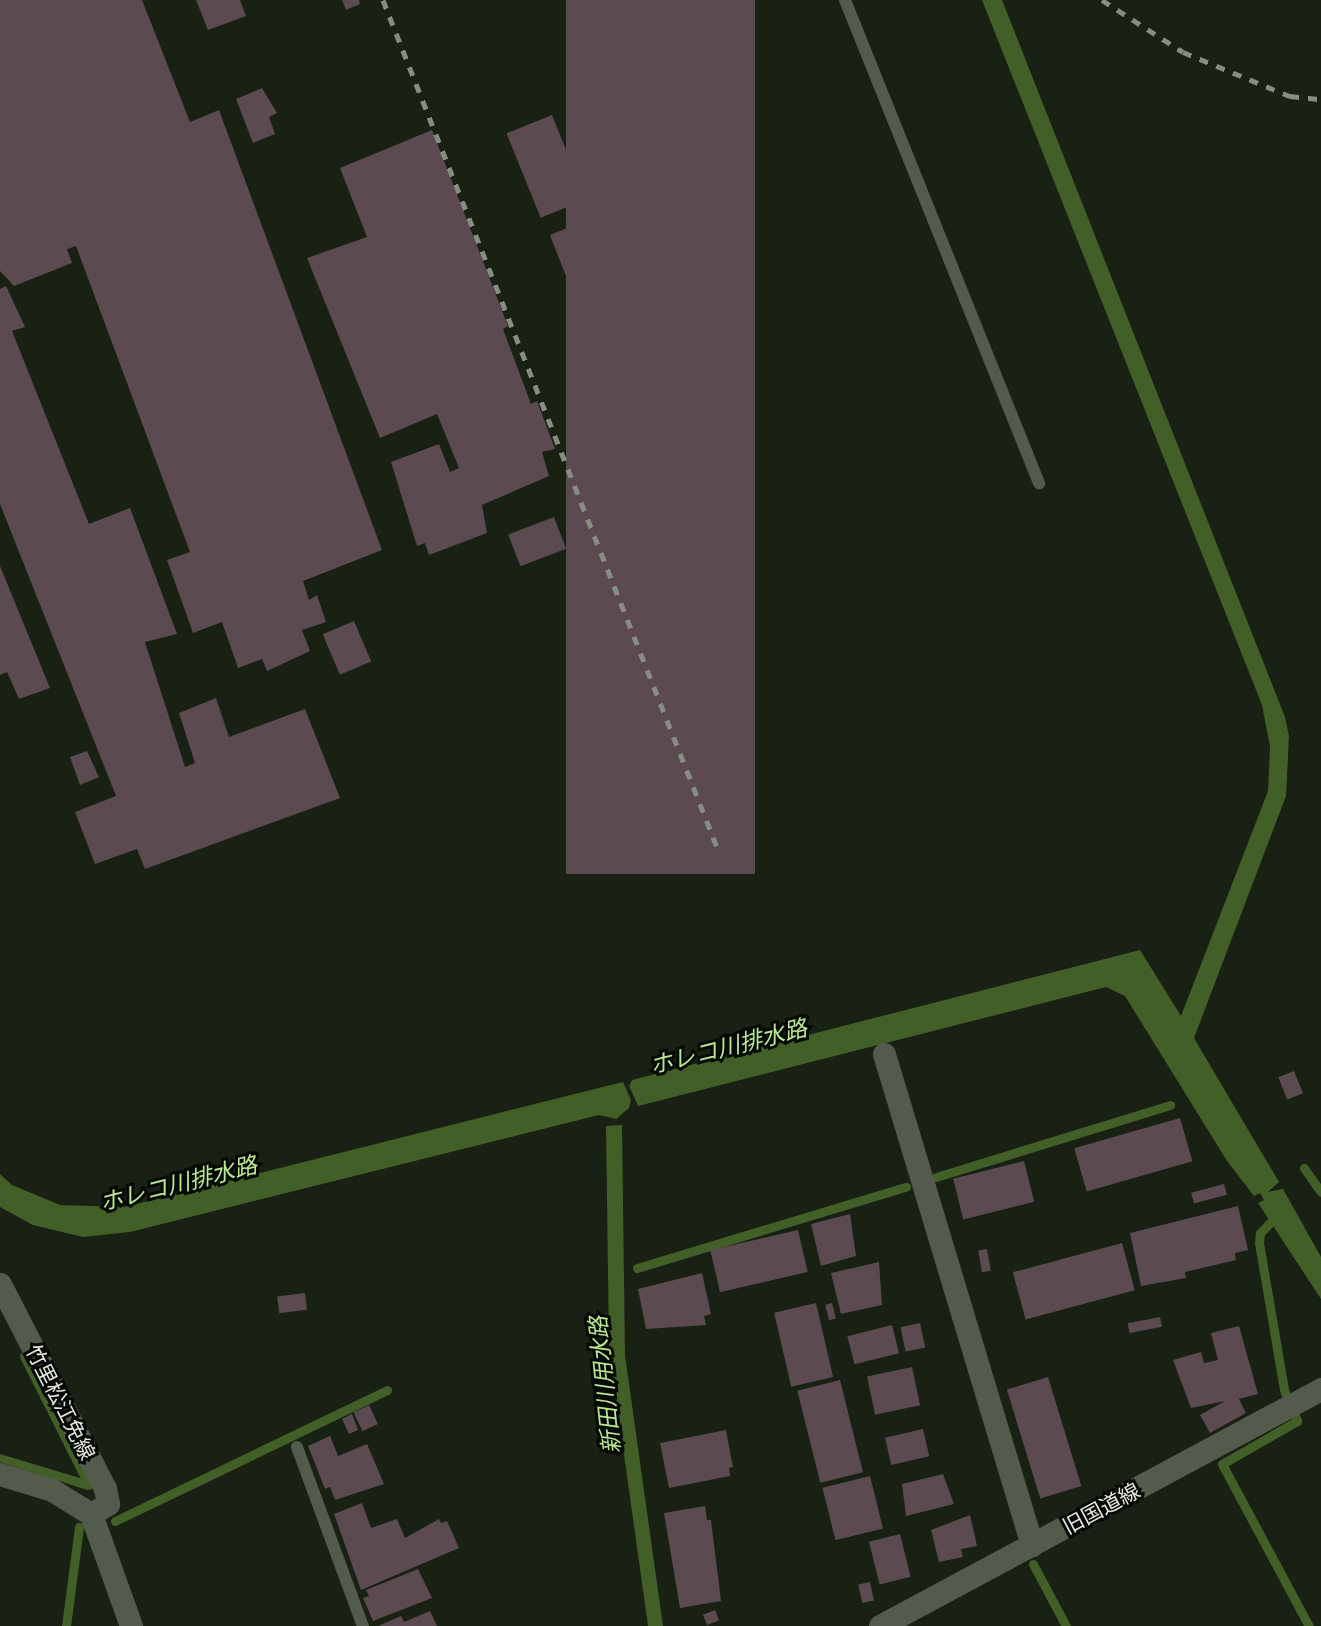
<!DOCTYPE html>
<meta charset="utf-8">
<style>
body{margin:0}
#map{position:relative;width:1321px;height:1626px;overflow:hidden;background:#192014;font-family:"Noto Sans","Noto Sans JP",sans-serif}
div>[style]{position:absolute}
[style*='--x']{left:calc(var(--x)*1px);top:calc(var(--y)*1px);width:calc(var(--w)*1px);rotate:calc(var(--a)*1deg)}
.water>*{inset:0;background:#415f26}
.stream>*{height:9px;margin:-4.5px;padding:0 4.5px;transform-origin:4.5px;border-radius:4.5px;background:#415f26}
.building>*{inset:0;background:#5b4a50;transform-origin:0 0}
.lane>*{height:12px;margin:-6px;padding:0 6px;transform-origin:6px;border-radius:6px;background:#535b4d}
.street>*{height:23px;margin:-11.5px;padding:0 11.5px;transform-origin:11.5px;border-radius:11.5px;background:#535b4d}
.rail>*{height:5px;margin-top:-2.5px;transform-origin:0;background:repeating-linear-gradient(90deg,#878d83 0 9px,transparent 0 18px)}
span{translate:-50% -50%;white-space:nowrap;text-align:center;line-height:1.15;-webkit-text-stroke:6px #060905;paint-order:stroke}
.street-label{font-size:21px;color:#e4e9e1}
.water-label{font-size:23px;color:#bae994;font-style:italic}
</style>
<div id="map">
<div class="water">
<i style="clip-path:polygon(982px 0,1002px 0,1285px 717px,1289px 736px,1286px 796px,1194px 1038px,1279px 1182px,1268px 1192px,1283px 1189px,1321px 1257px,1321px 1299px,1258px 1203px,1264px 1200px,1260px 1193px,1254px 1196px,1227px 1161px,1125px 996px,1106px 987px,638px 1106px,629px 1086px,632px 1080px,1140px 950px,1181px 1016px,1268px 791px,1270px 747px,1262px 705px)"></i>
<i style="clip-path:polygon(623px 1082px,631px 1100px,629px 1108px,616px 1119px,599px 1115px,130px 1232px,83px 1237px,33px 1225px,0 1207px,0 1174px,12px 1185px,60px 1205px,124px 1207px)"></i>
<i style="clip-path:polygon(622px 1125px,625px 1355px,663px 1626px,648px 1626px,609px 1347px,606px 1126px)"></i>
<i style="clip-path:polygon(0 1454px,90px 1481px,93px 1488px,87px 1490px,0 1462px)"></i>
</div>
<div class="stream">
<i style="--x:1304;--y:1168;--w:29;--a:55"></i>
<i style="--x:936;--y:1177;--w:245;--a:-17.1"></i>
<i style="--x:1278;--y:1214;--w:26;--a:133"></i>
<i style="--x:1260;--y:1233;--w:10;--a:96"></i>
<i style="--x:1259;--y:1243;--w:149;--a:80.3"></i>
<i style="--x:1284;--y:1390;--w:34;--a:67"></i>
<i style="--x:1297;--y:1421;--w:86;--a:150.2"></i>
<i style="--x:1222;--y:1464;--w:184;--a:61.8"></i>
<i style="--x:637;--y:1268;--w:281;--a:-16.8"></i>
<i style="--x:24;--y:1356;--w:144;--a:63.3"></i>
<i style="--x:115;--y:1521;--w:302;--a:-25.7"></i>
<i style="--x:1033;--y:1564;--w:70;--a:62"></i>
<i style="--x:66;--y:1626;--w:100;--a:-82.5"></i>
</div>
<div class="building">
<i style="clip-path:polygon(0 0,142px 0,190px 122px,219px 110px,382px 550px,303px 581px,309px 600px,317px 595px,326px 622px,302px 630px,310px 651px,267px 671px,262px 659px,238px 668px,222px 622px,193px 633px,167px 560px,190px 552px,76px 246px,67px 249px,72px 263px,14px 286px,0 271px)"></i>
<i style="clip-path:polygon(196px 0,240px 0,246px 16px,208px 30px)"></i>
<i style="clip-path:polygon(342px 0,359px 0,360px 4px,346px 10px)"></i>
<i style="left:566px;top:0;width:189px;height:874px"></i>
<i style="clip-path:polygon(262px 88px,277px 113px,269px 117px,275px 134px,253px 143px,236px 99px)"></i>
<i style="left:552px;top:115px;width:91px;height:49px;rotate:68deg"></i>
<i style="clip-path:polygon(432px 130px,508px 326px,503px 329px,531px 404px,537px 401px,555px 449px,542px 452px,549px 476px,482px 505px,487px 533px,429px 555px,425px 543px,417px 546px,391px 462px,439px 444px,450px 472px,459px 468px,437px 414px,380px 438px,307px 258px,367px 237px,340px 168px)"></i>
<i style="clip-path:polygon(599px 215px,665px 374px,658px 377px,671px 408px,624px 426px,550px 235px)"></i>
<i style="clip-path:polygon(6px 286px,25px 327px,12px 331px,89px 524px,130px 508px,177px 634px,145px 642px,185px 767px,195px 763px,179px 713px,216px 698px,229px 737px,305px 709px,340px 798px,145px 869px,137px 849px,95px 864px,75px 812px,116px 796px,0 504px,0 289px)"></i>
<i style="left:554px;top:517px;width:34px;height:49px;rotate:69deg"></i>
<i style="clip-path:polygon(0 566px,50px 688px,19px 699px,7px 672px,0 675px)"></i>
<i style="left:354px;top:621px;width:44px;height:34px;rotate:67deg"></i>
<i style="clip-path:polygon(87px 751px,99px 777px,80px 785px,70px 757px)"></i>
<i style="left:1294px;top:1071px;width:24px;height:17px;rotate:68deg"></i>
<i style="left:1180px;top:1118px;width:45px;height:110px;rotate:74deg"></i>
<i style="left:1024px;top:1161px;width:42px;height:73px;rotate:76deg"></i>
<i style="left:1224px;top:1184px;width:11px;height:34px;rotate:75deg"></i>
<i style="clip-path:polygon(1238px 1206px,1248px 1250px,1235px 1253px,1236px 1260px,1185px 1272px,1186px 1278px,1141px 1286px,1130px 1233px)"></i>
<i style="clip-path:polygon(850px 1214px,856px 1256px,821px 1266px,811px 1224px)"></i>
<i style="left:798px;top:1230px;width:43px;height:90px;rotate:77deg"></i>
<i style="left:1122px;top:1243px;width:49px;height:113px;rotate:75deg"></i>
<i style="left:987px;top:1249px;width:22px;height:9px;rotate:80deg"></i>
<i style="clip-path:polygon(879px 1262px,882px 1305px,841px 1314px,831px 1273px)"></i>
<i style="clip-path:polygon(702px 1273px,711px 1314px,704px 1316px,706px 1325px,646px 1329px,638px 1289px)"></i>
<i style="left:305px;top:1293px;width:17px;height:28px;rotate:83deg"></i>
<i style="left:816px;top:1303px;width:76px;height:43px;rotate:77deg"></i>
<i style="left:832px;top:1303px;width:16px;height:7px;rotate:76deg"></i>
<i style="left:1160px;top:1317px;width:10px;height:33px;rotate:79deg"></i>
<i style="left:920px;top:1323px;width:25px;height:20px;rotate:78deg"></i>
<i style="left:892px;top:1325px;width:29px;height:46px;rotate:76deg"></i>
<i style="clip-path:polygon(1239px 1326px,1258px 1394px,1239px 1399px,1246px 1413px,1210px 1433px,1200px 1415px,1225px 1401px,1191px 1408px,1173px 1360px,1201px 1352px,1204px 1363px,1218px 1360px,1211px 1333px)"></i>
<i style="left:912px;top:1367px;width:39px;height:46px;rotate:78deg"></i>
<i style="left:1048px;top:1377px;width:114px;height:43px;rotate:73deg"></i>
<i style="left:840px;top:1380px;width:95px;height:44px;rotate:76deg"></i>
<i style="left:369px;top:1405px;width:21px;height:17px;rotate:65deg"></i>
<i style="clip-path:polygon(352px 1414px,358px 1430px,349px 1434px,342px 1419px)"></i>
<i style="left:923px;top:1429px;width:28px;height:39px;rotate:77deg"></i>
<i style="clip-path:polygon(726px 1430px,733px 1467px,729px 1468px,730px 1476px,669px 1488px,660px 1443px)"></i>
<i style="clip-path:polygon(330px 1436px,338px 1456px,367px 1444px,384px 1484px,335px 1500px,330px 1487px,325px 1489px,308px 1446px)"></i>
<i style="clip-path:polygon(943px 1474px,954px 1504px,906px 1516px,902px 1484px)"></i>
<i style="left:870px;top:1476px;width:54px;height:49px;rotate:76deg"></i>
<i style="clip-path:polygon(362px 1503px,371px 1528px,397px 1519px,405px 1538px,439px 1519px,441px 1523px,447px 1521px,459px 1548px,361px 1590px,334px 1514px)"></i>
<i style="clip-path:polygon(705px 1506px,707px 1520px,711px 1520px,721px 1601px,680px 1608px,664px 1513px)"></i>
<i style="clip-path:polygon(970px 1515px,977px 1546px,961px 1549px,963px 1557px,939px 1562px,931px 1530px)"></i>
<i style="left:900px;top:1534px;width:44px;height:32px;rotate:76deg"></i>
<i style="clip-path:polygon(418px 1569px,432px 1598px,373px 1621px,363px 1598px,369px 1596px,366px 1590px)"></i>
<i style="left:870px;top:1582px;width:19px;height:12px;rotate:78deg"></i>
<i style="left:715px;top:1610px;width:11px;height:13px;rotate:68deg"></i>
<i style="clip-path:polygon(430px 1611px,437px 1626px,378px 1626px,401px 1616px,404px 1622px)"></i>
</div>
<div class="lane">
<i style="--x:845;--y:0;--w:521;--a:68.12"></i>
<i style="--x:297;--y:1447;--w:191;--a:69.8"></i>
</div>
<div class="street">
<i style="--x:884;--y:1054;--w:513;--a:73.23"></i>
<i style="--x:0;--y:1284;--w:229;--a:62.8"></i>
<i style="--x:105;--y:1488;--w:16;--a:79"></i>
<i style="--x:108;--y:1504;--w:20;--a:150"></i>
<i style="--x:0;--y:1474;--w:54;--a:17.1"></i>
<i style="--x:52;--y:1490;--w:46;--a:31.6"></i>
<i style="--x:91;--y:1514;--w:119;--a:70.3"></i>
<i style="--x:880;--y:1626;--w:501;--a:-28.25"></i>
</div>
<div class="rail">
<i style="--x:383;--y:0;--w:910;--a:68.48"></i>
<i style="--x:1102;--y:0;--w:96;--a:32.7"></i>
<i style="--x:1183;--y:52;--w:116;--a:22.4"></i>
<i style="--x:1290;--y:96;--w:31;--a:6"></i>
</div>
<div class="street-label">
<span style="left:61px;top:1402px;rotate:63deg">竹里松江免線</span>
<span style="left:1101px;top:1508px;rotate:-28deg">旧国道線</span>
</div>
<div class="water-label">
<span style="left:728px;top:1046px;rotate:-14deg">ホレコ川排水路</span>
<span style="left:178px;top:1183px;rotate:-14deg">ホレコ川排水路</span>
<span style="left:604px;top:1385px;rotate:-96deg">新田川用水路</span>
</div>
</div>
